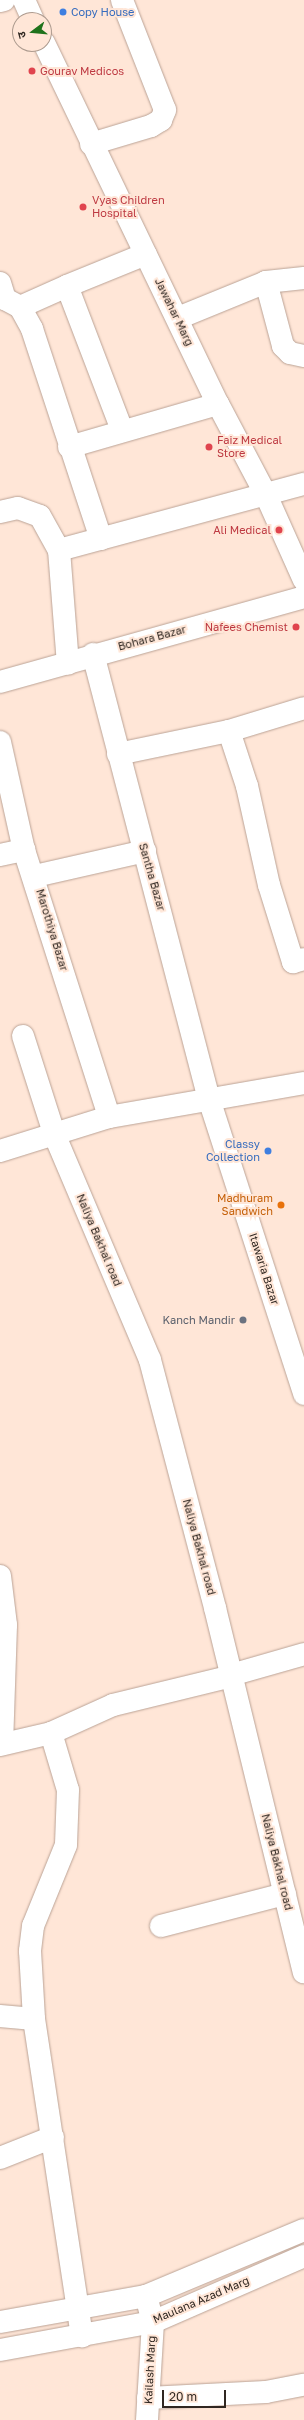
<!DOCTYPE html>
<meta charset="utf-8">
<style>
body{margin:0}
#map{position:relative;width:304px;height:2420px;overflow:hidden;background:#ffe6d7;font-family:"Golos Text","Noto Sans Devanagari",sans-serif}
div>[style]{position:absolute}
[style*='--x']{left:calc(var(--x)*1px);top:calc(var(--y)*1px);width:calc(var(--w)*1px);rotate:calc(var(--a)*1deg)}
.roads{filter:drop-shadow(0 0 1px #bba396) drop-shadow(0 0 1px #bba396)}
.minor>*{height:22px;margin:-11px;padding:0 11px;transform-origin:11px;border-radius:11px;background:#fff}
.tertiary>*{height:22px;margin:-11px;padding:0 11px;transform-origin:11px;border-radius:11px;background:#fff}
.secondary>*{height:22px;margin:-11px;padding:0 11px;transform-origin:11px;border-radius:11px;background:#fff}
.dots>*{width:11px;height:11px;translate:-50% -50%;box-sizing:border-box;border:2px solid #ffe6d7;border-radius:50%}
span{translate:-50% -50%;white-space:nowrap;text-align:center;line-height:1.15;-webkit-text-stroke:4px #ffe6d7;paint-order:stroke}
.shop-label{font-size:11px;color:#366cbe}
.left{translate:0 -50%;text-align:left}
.right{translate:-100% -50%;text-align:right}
.health-label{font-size:11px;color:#be3a42}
.street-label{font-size:11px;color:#302721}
.food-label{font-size:11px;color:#c56008}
.worship-label{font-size:11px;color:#5b616d}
.north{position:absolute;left:12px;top:12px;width:40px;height:40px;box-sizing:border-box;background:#ffe6d7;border:1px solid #ac9a8e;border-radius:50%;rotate:254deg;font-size:11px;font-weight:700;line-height:16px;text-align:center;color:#302721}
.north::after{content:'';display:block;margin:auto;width:14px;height:18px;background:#1f721c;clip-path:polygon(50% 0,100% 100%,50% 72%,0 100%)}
.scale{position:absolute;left:162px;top:2390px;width:64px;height:18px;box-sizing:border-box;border:2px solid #302721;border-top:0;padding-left:5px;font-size:12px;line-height:14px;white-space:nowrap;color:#302721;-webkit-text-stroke:3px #ffe6d7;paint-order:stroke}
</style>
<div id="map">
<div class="roads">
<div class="minor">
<i style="--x:0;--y:1;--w:4;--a:-14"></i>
<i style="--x:91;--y:144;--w:63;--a:-16.7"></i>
<i style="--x:151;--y:126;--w:12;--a:-31"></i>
<i style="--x:161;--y:120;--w:11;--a:-68"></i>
<i style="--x:165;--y:110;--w:118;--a:-111.4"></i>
<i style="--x:266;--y:282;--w:66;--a:75.1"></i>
<i style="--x:283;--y:346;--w:10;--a:45"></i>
<i style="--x:290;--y:353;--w:14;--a:12"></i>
<i style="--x:0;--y:283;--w:17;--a:73"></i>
<i style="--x:5;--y:299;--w:17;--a:28"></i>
<i style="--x:20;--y:307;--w:25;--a:61"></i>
<i style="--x:32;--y:329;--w:221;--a:71.8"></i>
<i style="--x:67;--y:286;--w:85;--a:-22.1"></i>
<i style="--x:20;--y:307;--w:51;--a:-24.1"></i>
<i style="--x:67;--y:286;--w:154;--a:69.1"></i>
<i style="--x:178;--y:318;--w:95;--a:-22.2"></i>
<i style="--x:266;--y:282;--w:38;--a:-6"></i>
<i style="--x:69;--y:447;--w:155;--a:-16.1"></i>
<i style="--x:0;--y:512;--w:18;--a:-13"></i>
<i style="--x:18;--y:508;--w:23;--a:20"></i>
<i style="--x:40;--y:516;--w:39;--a:61"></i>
<i style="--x:59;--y:550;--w:114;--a:85.5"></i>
<i style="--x:59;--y:550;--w:254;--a:-15.1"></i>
<i style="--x:93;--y:654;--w:460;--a:75.4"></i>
<i style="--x:209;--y:1099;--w:310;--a:72.1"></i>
<i style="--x:0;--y:682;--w:316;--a:-15.6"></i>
<i style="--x:229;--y:731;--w:58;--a:71.9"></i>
<i style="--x:247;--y:786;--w:101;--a:77.5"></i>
<i style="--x:269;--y:885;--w:81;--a:72.7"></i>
<i style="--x:293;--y:962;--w:11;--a:-15"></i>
<i style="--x:0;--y:742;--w:111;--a:77.5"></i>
<i style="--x:24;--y:850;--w:280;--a:72.3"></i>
<i style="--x:118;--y:754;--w:113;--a:-11.7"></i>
<i style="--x:229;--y:731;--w:78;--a:-17"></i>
<i style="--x:0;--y:855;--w:25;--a:-12"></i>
<i style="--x:35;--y:876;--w:113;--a:-12.8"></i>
<i style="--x:23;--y:1036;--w:105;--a:72.3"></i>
<i style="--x:55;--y:1136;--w:243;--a:67"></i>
<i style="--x:150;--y:1360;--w:256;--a:75.3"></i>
<i style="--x:215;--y:1608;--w:375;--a:76.3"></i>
<i style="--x:0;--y:1576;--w:49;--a:83"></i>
<i style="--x:6;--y:1625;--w:119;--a:91.9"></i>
<i style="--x:231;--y:1675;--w:76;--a:-16"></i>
<i style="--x:51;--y:1733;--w:59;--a:73.4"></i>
<i style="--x:68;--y:1790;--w:55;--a:92.1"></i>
<i style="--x:66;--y:1845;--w:87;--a:112.2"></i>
<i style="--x:33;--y:1926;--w:25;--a:97"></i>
<i style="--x:30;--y:1951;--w:68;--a:86.6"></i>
<i style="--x:34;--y:2019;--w:321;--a:81.4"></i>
<i style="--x:0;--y:1745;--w:52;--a:-13.2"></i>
<i style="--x:51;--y:1733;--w:68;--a:-24.3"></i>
<i style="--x:113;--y:1705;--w:122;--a:-13.7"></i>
<i style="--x:161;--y:1926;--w:128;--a:-14.5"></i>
<i style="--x:0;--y:2016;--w:34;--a:5"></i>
<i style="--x:0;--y:2158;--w:57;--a:-21.6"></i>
<i style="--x:146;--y:2296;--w:27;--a:75"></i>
<i style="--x:153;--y:2322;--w:98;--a:93.5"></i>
<i style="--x:148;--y:2398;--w:118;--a:-2.9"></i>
<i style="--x:266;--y:2392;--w:38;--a:-11"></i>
</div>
<div class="tertiary">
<i style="--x:0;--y:1151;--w:114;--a:-17.3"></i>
<i style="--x:109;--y:1117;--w:198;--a:-9.9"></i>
<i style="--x:0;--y:2322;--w:148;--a:-10.1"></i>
<i style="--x:146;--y:2296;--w:171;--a:-22.7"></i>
<i style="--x:0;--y:2350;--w:156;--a:-10.4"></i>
<i style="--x:153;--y:2322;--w:165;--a:-23.6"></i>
</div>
<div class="secondary">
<i style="--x:24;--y:0;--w:22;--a:66"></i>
<i style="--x:44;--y:43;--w:401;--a:64.3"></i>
<i style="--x:218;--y:404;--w:103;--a:62.2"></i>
<i style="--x:266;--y:495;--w:93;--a:65.9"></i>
</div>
</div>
<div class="dots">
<i style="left:63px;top:12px;background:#3f7fe0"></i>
<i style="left:32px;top:71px;background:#e0444e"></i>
<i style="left:83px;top:207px;background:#e0444e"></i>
<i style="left:209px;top:447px;background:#e0444e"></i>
<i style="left:279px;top:530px;background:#e0444e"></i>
<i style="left:296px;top:627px;background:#e0444e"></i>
<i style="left:268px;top:1151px;background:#3f7fe0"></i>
<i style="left:281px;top:1205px;background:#e8710a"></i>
<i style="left:243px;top:1320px;background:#6b7280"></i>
</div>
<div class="shop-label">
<span class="left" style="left:71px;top:12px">Copy House</span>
<span class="right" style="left:260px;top:1151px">Classy<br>Collection</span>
</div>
<div class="health-label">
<span class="left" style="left:40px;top:71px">Gourav Medicos</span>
<span class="left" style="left:92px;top:207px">Vyas Children<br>Hospital</span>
<span class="left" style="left:217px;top:447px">Faiz Medical<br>Store</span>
<span class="right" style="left:271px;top:530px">Ali Medical</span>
<span class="right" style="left:288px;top:627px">Nafees Chemist</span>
</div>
<div class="street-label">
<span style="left:174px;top:312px;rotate:64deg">Jawahar Marg</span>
<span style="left:152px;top:638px;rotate:-15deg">Bohara Bazar</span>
<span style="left:152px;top:877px;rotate:74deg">Santha Bazar</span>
<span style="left:52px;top:930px;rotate:73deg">Marothiya Bazar</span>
<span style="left:99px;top:1240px;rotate:67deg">Naliya Bakhal road</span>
<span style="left:264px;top:1269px;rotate:72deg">Itawaria Bazar</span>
<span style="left:199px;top:1547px;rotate:75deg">Naliya Bakhal road</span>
<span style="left:277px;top:1862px;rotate:76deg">Naliya Bakhal road</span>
<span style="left:201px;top:2300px;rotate:-23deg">Maulana Azad Marg</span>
<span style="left:150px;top:2370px;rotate:-87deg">Kailash Marg</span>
</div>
<div class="food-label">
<span class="right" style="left:273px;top:1205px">Madhuram<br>Sandwich</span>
</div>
<div class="worship-label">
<span class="right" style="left:235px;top:1320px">Kanch Mandir</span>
</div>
<div class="north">उ</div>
<div class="scale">20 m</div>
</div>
